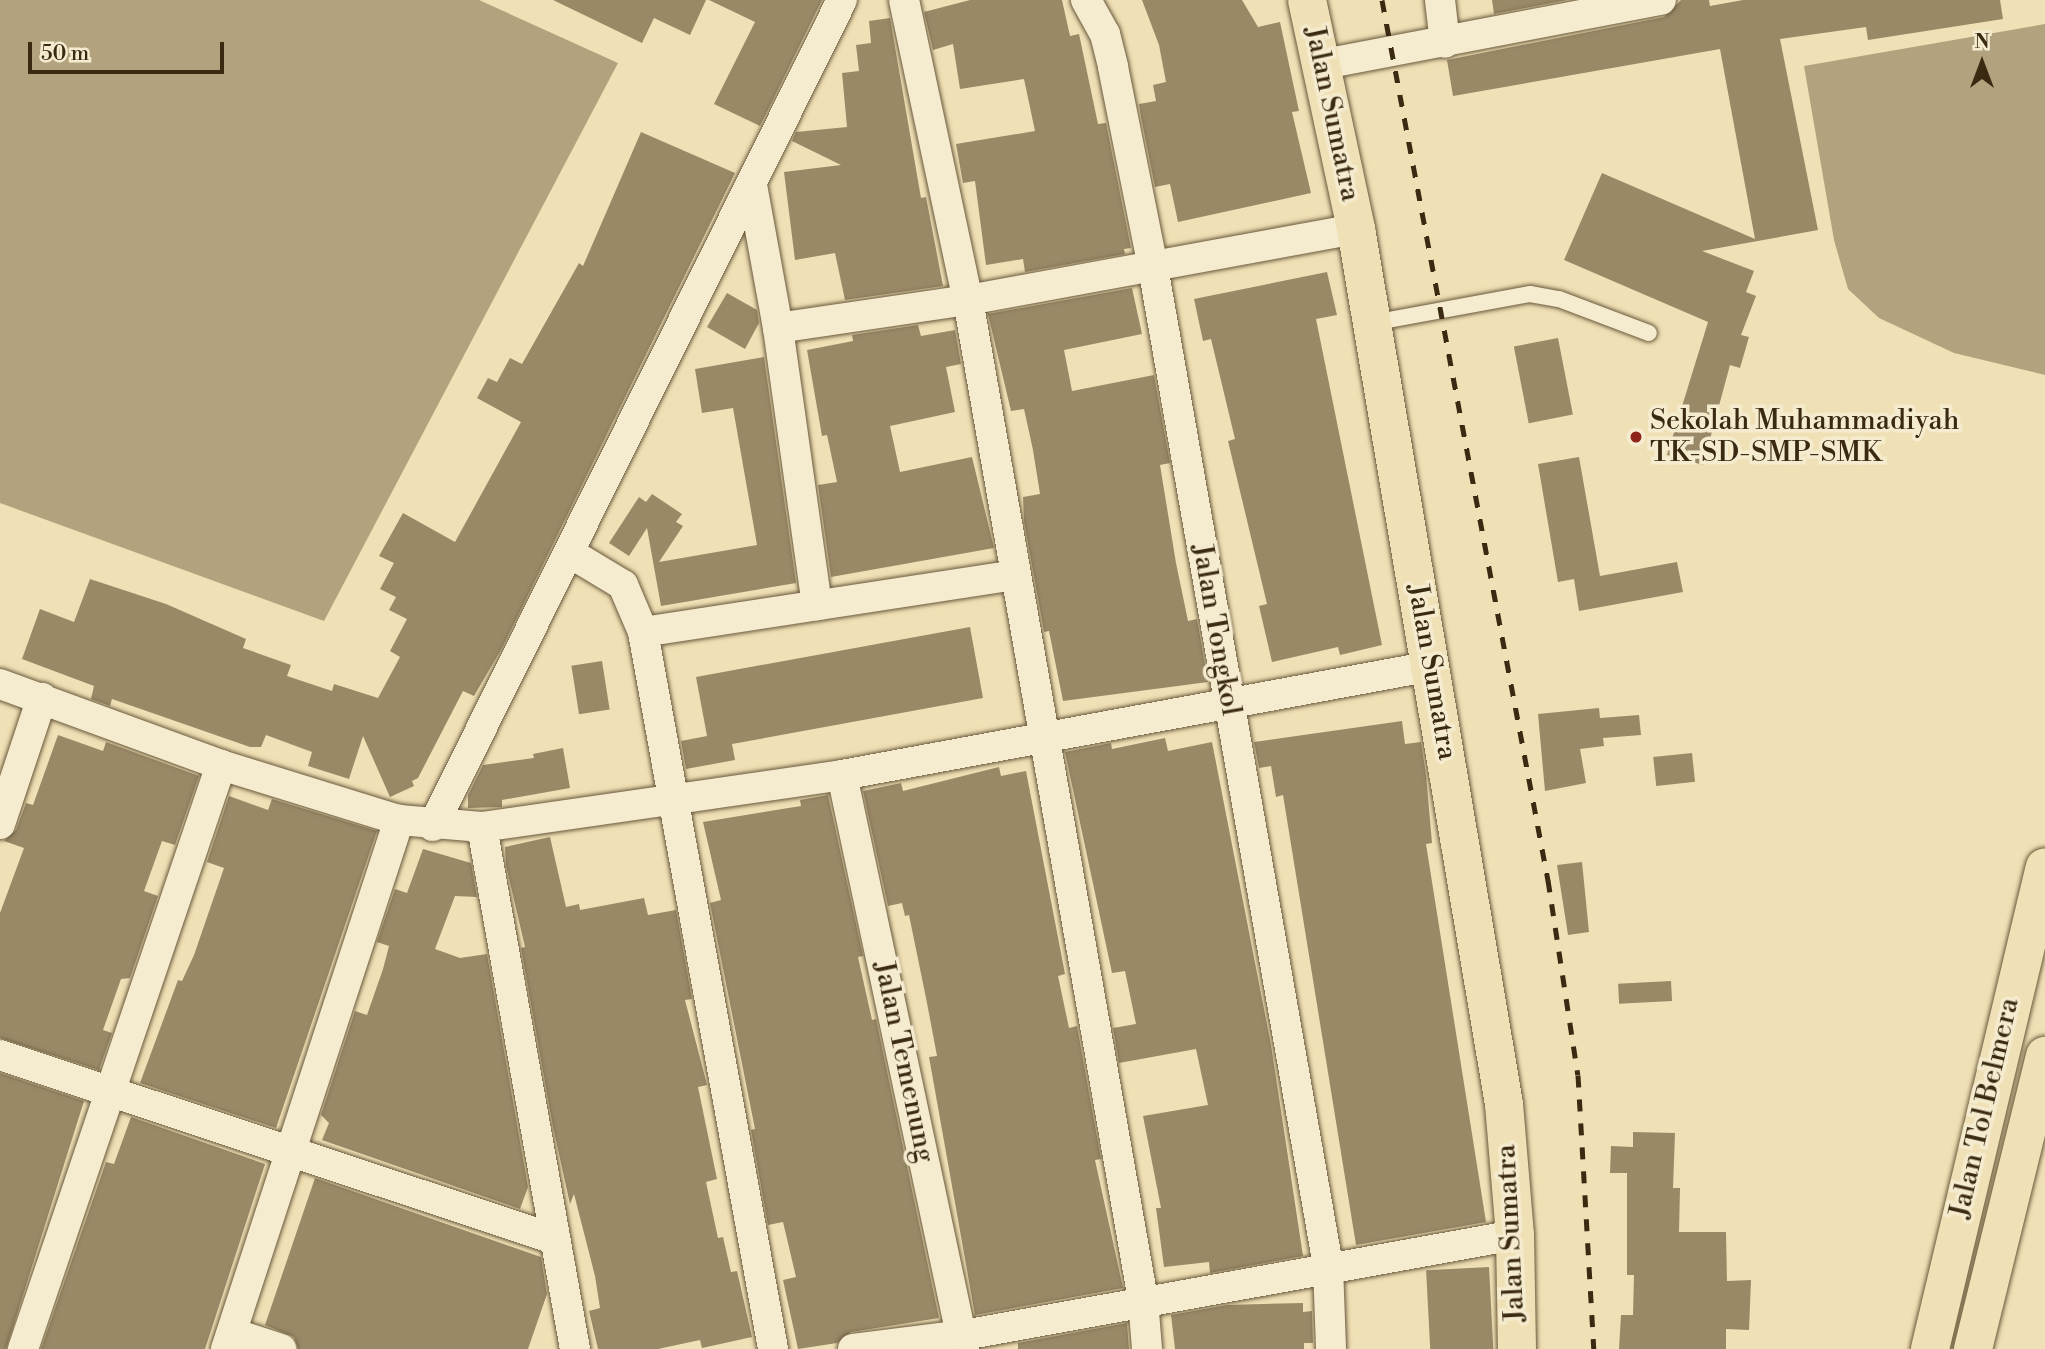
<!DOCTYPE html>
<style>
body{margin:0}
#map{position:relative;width:2045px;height:1349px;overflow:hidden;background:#f0e0b5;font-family:"Libre Bodoni",serif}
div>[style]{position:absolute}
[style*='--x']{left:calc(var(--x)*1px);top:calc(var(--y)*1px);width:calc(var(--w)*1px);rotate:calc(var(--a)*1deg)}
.water>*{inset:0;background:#b2a27e}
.building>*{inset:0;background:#998967;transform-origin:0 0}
.roads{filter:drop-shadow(0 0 2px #68583b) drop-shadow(0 0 2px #68583b)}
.lane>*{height:16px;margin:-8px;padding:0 8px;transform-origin:8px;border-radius:8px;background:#f5ebcf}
.street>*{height:30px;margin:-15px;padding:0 15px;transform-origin:15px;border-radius:15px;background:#f5ebcf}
.highway>*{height:38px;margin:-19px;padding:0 19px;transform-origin:19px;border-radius:19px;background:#f0e0b5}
.rail>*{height:5px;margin-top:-2.5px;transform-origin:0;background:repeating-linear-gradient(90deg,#3b2a12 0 12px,transparent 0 24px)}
.dots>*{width:19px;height:19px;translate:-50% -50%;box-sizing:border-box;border:4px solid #f5ebcf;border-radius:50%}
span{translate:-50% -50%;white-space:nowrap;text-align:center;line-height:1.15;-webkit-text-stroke:7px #f5ebcf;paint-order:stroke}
.street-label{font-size:28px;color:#3b2a12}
.poi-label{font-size:28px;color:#3b2a12}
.left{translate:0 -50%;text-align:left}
.north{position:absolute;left:1947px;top:28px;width:70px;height:70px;-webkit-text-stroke:5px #f5ebcf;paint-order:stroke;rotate:0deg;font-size:19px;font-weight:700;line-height:28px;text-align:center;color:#3b2a12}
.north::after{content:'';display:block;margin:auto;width:24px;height:32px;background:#3b2a12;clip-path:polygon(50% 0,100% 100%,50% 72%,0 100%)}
.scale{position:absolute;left:28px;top:42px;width:196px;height:32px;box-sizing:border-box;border:4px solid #3b2a12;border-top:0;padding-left:9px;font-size:21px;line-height:24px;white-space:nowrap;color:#3b2a12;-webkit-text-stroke:5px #f5ebcf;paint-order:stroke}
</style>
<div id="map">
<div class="water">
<i style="clip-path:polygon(0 0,479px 0,618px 63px,324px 621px,0 503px)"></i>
<i style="clip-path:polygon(2045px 24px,2045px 375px,1954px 353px,1879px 318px,1848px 289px,1834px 240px,1804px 66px)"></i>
</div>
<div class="building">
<i style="clip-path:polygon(553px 0,706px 0,690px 35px,654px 18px,642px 43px)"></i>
<i style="clip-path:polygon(709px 0,822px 0,760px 126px,714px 104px,755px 22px)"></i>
<i style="clip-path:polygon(970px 0,1062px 0,1070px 36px,1079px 34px,1098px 124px,1106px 123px,1131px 248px,1124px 249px,1125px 254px,1025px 272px,1023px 259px,986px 265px,975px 181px,963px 183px,956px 144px,1035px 131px,1024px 79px,960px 89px,953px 44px,933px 50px,924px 12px)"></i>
<i style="clip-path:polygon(1142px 0,1242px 0,1258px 27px,1280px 22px,1299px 111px,1292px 112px,1311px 193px,1178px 222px,1170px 184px,1155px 187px,1141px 117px,1139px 104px,1156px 101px,1153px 85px,1166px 82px,1159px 45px)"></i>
<i style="clip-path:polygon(1492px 0,1567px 0,1494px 14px)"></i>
<i style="clip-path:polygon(1681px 0,1709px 0,1710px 6px,1743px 0,2000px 0,2003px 19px,1868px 40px,1866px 27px,1780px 39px,1818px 230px,1702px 251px,1754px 271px,1746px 292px,1756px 296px,1741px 335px,1749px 337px,1740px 368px,1730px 365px,1703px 465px,1667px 455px,1708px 322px,1564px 260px,1602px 173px,1755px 239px,1720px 49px,1453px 96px,1447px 60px,1664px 17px)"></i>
<i style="clip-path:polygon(890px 18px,921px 198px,926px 197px,943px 286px,845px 300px,835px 253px,795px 260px,784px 172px,841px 165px,792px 141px,796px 132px,847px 127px,842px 73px,859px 71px,856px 45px,871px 43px,869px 21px)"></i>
<i style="clip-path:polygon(641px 132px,735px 173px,502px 648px,474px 696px,463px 691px,418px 778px,412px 781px,414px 786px,390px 797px,363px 736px,349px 779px,308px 766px,312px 752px,266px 735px,261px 747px,250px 747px,112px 699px,110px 706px,91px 699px,94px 686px,22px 659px,40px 609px,74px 622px,90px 579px,166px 604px,246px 639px,243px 648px,291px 665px,287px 676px,332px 691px,334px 684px,378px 698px,400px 657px,390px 651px,407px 619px,389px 610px,396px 597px,380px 589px,394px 563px,379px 556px,403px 513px,455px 542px,521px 422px,477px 398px,488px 378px,497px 382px,510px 358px,522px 364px,579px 263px,583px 266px)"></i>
<i style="clip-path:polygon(1327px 272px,1337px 315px,1316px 319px,1382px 645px,1340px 655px,1338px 647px,1272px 662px,1259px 606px,1267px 604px,1228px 441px,1235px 439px,1211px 339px,1203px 341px,1194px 299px)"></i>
<i style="clip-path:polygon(1132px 288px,1142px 334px,1064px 350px,1072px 391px,1154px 375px,1170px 463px,1160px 465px,1176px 563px,1188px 621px,1197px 619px,1208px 682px,1063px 701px,1049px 631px,1044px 632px,1024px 521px,1023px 497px,1040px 494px,1033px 450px,1024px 409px,1011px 411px,988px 314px)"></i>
<i style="clip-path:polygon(727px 293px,757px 310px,759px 323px,745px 349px,707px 327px)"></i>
<i style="clip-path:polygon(918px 325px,921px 336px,955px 330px,961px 364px,946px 367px,955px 412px,890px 426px,900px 472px,972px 457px,994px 548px,831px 577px,818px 485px,837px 482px,827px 435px,822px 436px,807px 350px,853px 341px,852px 335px)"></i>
<i style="left:1558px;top:338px;width:78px;height:45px;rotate:79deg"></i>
<i style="clip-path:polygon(764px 357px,796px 583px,661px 606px,647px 528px,629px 556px,609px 543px,639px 497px,646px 502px,652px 494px,682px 514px,676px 522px,683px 526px,659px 562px,757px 545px,733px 408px,702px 413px,695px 369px)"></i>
<i style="clip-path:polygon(1579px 457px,1600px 576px,1677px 562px,1683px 592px,1579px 611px,1574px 579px,1558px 582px,1538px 464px)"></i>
<i style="clip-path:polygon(970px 627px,983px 698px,732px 744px,735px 760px,686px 769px,681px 741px,707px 736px,696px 677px)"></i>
<i style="left:602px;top:661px;width:49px;height:31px;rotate:81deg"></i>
<i style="clip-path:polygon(1599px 708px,1600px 718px,1639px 715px,1641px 735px,1603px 738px,1604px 746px,1580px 749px,1586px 783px,1545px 791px,1538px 714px)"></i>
<i style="clip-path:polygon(1402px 721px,1405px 744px,1421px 742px,1426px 775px,1432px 843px,1426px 844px,1486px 1222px,1356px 1245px,1283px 795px,1276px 797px,1271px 766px,1259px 768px,1254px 742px)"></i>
<i style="clip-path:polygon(58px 735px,103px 751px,106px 742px,199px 776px,175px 845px,162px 841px,144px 891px,158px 896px,130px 978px,121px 979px,103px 1030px,112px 1033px,99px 1070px,0 1038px,0 913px,24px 848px,4px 841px,16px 830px,26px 803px,33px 805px)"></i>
<i style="clip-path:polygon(1165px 738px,1168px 751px,1212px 742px,1271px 1045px,1303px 1256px,1210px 1273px,1209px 1262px,1164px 1267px,1156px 1208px,1161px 1208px,1143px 1116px,1208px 1105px,1196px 1049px,1119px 1063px,1113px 1028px,1136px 1024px,1125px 971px,1112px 973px,1065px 752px,1111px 743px,1112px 749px)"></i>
<i style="clip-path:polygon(563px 748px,570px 788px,502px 800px,502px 807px,468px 808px,468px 795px,483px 765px,534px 758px,533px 754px)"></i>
<i style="left:1692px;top:753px;width:29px;height:39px;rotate:84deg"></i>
<i style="clip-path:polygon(999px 767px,1001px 776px,1026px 771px,1065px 974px,1058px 976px,1069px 1028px,1077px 1026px,1101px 1159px,1095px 1160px,1123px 1288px,975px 1315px,929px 1057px,937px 1056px,927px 1003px,909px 915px,905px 916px,902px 903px,888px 906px,863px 791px,901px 783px,903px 791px)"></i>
<i style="clip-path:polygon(828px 795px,863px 956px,858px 957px,872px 1020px,876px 1019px,939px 1318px,851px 1332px,837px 1343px,798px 1349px,783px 1280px,796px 1277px,783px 1222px,768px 1225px,751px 1130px,755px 1129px,710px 903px,721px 900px,703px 822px,801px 806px,800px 800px)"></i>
<i style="clip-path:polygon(229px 796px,268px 810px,272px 799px,377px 831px,276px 1128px,140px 1083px,178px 980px,182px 981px,194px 955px,224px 868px,207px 862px)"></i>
<i style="clip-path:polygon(550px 837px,566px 907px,579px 904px,580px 910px,644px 898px,648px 915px,676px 910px,692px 999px,685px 1000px,707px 1085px,698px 1087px,717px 1179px,706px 1182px,718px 1238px,723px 1237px,731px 1272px,737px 1271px,752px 1337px,702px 1348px,700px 1340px,658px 1349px,598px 1349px,589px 1311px,600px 1308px,595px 1276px,574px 1194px,570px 1204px,553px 1127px,521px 948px,525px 947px,506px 865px,505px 847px)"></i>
<i style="clip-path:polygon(423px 849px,471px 863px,477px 897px,455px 896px,435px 949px,460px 958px,487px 954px,528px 1187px,520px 1209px,322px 1140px,329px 1123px,321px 1115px,355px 1011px,367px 1015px,383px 969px,389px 946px,377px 942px,395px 889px,407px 893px)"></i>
<i style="clip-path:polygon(1582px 862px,1589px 932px,1568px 935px,1557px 865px)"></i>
<i style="left:1671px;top:981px;width:20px;height:53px;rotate:87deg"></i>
<i style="clip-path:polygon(0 1073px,84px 1101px,6px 1349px,0 1349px)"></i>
<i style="clip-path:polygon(131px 1117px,265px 1164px,205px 1349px,41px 1349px,106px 1162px,114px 1164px)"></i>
<i style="clip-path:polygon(1633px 1132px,1675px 1133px,1673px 1188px,1680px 1188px,1679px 1232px,1726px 1232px,1727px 1281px,1751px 1280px,1749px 1330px,1726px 1329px,1726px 1349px,1619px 1349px,1621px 1315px,1633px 1315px,1634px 1275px,1627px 1275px,1627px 1173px,1610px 1173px,1611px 1146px,1633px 1147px)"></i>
<i style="clip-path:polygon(315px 1178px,541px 1257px,547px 1294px,528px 1349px,298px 1349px,294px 1337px,265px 1325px)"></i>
<i style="left:1489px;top:1267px;width:82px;height:63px;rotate:87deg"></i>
<i style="clip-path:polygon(1303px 1303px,1303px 1312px,1312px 1311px,1313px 1343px,1304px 1343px,1304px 1349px,1175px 1349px,1171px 1315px,1227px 1305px)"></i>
<i style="clip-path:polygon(1127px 1323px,1129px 1349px,1018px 1349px,1018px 1343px)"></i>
</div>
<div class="roads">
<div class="lane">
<i style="--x:1372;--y:323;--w:161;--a:-10.4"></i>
<i style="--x:1530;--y:294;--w:29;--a:10"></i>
<i style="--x:1559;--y:299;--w:96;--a:20.7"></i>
</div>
<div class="street">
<i style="--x:904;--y:0;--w:307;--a:78"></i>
<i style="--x:968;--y:300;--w:1015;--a:80.07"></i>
<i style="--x:1143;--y:1300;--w:49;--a:85.3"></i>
<i style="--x:1086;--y:0;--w:39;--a:61"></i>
<i style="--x:1105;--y:34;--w:34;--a:76"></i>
<i style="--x:1113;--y:67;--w:204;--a:78.7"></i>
<i style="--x:1153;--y:267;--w:1014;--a:80.06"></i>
<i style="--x:1328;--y:1266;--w:83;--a:87.9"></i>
<i style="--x:1440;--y:0;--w:43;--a:83.4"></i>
<i style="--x:1324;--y:64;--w:343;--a:-10.8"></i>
<i style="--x:752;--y:185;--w:145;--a:79.7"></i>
<i style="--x:778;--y:328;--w:280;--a:82"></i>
<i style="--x:778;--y:328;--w:192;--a:-8.4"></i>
<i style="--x:968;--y:300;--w:394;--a:-10.4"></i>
<i style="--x:570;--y:553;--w:62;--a:31.1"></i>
<i style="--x:623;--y:585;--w:51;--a:66.9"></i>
<i style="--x:643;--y:632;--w:729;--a:79.72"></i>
<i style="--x:643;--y:632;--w:375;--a:-8.7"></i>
<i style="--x:0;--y:684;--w:235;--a:20.1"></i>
<i style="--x:221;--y:765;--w:186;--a:17.2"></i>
<i style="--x:399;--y:820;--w:83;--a:4.8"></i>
<i style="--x:482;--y:827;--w:364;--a:-8.2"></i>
<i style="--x:842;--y:775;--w:600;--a:-10.47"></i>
<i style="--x:842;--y:775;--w:587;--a:78"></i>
<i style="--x:0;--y:824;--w:133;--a:-71.6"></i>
<i style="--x:433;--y:826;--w:922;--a:-63.66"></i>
<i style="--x:482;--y:827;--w:530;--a:79.9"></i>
<i style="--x:0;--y:1055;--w:584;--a:18.37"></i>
<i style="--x:232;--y:1333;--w:52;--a:18.1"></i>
<i style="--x:23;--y:1349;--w:617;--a:-71.27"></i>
<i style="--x:226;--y:1349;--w:557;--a:-71.89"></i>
<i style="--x:853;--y:1349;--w:112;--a:-7.2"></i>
<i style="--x:964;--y:1335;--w:560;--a:-10.29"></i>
</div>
<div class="highway">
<i style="--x:1307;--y:0;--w:234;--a:77.9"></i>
<i style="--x:1356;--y:229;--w:887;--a:80.4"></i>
<i style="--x:1504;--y:1104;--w:131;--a:85.2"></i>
<i style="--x:1515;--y:1235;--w:114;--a:89"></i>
<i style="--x:1930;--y:1349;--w:495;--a:-76.6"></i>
<i style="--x:1973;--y:1349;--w:302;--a:-76.2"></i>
</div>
</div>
<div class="rail">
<i style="--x:1382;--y:0;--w:896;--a:79.32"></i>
<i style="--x:1548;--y:880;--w:197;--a:81.3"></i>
<i style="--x:1578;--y:1075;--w:274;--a:86.7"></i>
</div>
<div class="dots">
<i style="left:1636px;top:437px;background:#8f2418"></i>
</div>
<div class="street-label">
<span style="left:1332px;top:114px;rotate:78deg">Jalan Sumatra</span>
<span style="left:1216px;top:630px;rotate:80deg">Jalan Tongkol</span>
<span style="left:1432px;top:672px;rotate:80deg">Jalan Sumatra</span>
<span style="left:904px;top:1062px;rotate:78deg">Jalan Temenung</span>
<span style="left:1985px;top:1108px;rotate:-77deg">Jalan Tol Belmera</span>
<span style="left:1511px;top:1233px;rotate:-93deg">Jalan Sumatra</span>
</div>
<div class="poi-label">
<span class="left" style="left:1650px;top:437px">Sekolah Muhammadiyah<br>TK-SD-SMP-SMK</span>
</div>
<div class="north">N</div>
<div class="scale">50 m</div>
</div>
